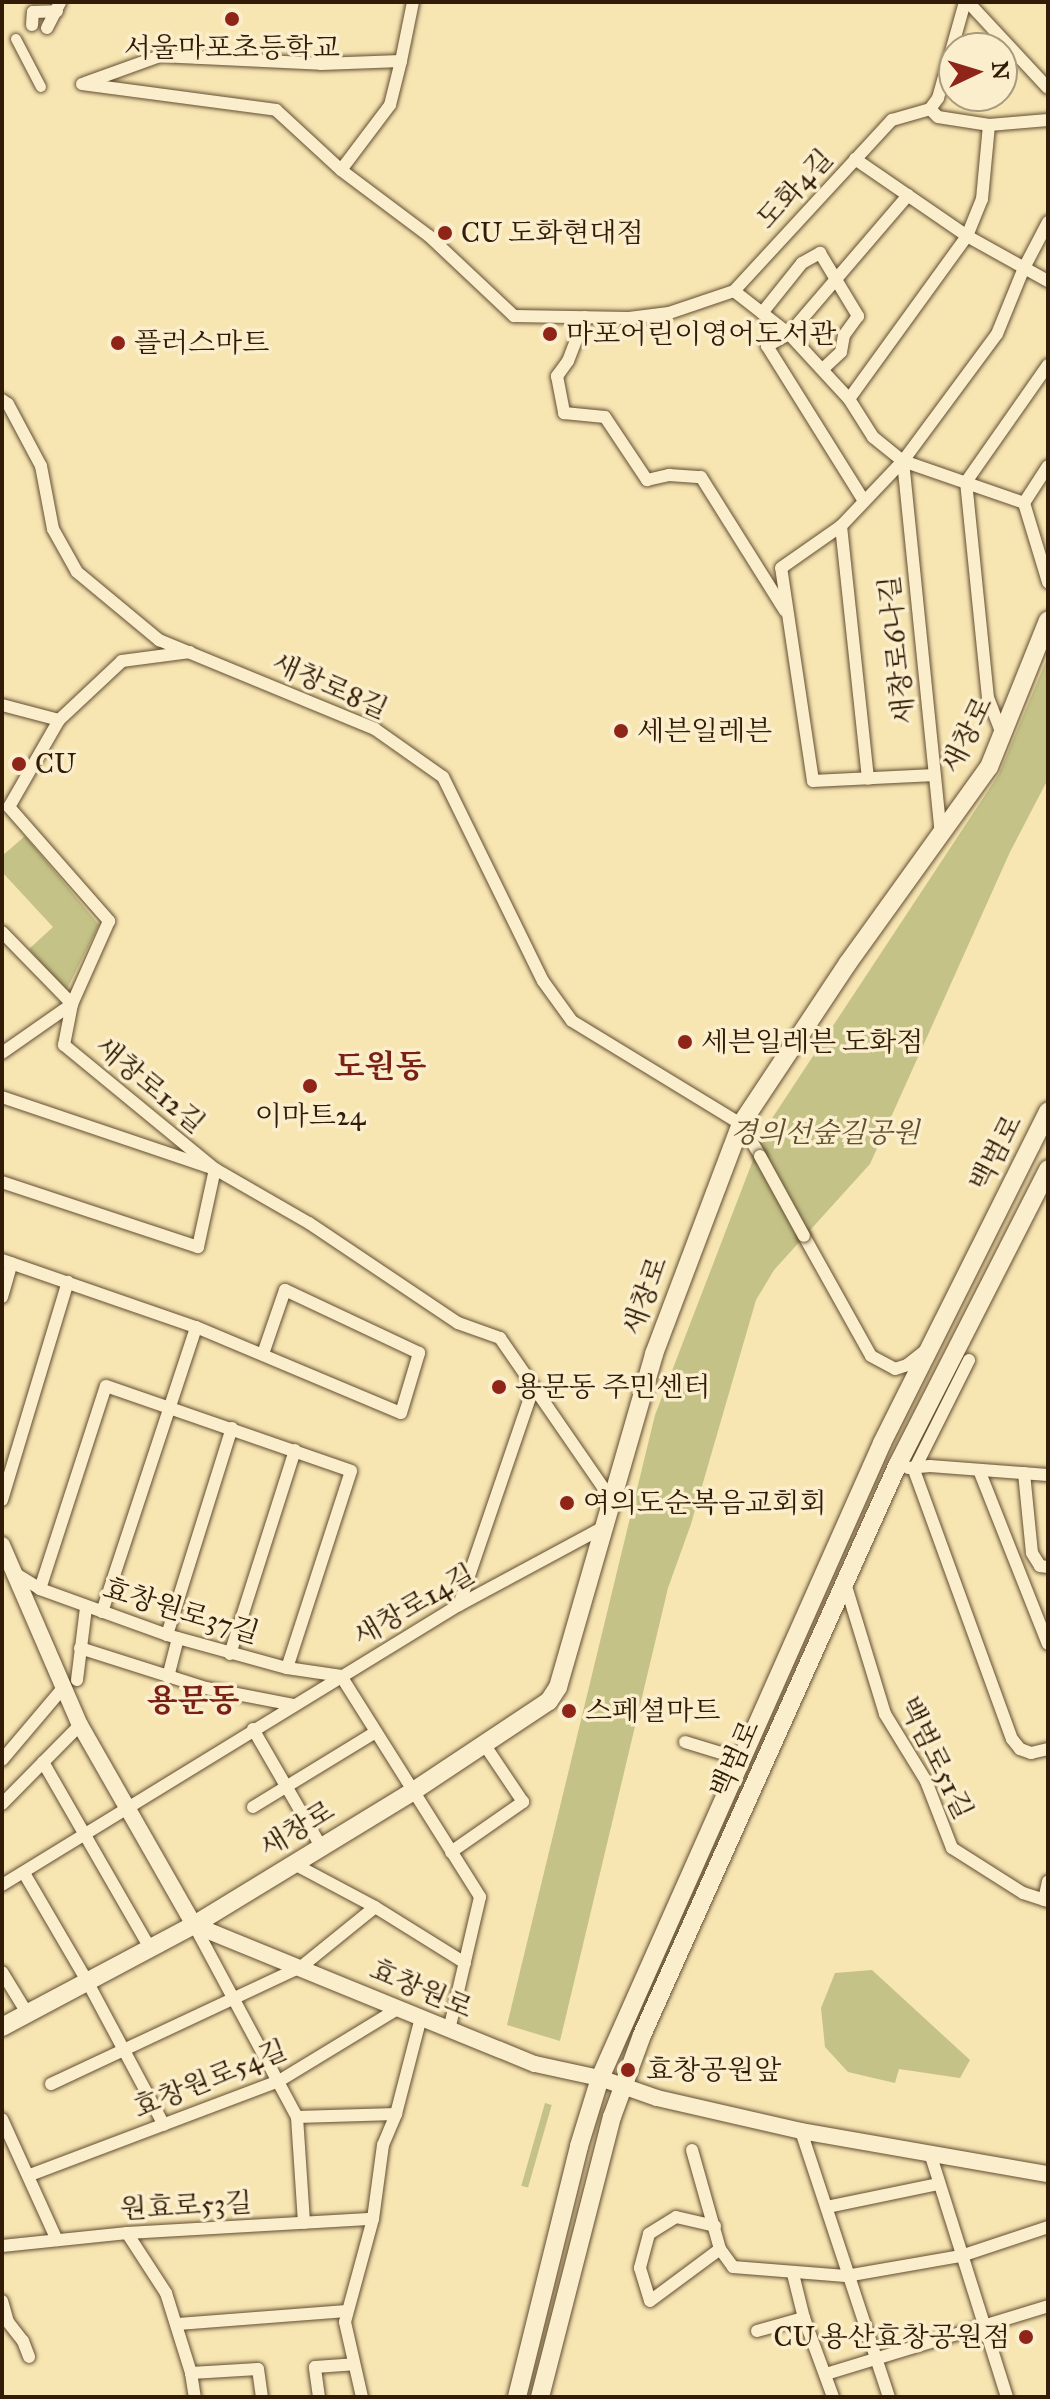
<!DOCTYPE html>
<meta charset="utf-8">
<style>
body{margin:0}
#map{position:relative;width:1050px;height:2399px;overflow:hidden;background:#f7e5b2;font-family:"IM FELL Great Primer","Noto Serif KR",serif}
div>[style]{position:absolute}
[style*='--x']{left:calc(var(--x)*1px);top:calc(var(--y)*1px);width:calc(var(--w)*1px);rotate:calc(var(--a)*1deg)}
.green>*{inset:0;background:#c4c287;transform-origin:0 0}
.roads{filter:drop-shadow(0 0 2px #634e32) drop-shadow(0 0 2px #634e32)}
.pedestrian>*{height:10px;margin:-5px;padding:0 5px;transform-origin:5px;border-radius:5px;background:#faeecd}
.minor>*{height:12px;margin:-6px;padding:0 6px;transform-origin:6px;border-radius:6px;background:#faeecd}
.tertiary>*{height:16px;margin:-8px;padding:0 8px;transform-origin:8px;border-radius:8px;background:#faeecd}
.secondary>*{height:18px;margin:-9px;padding:0 9px;transform-origin:9px;border-radius:9px;background:#faeecd}
.bridges{filter:drop-shadow(0 0 2px #634e32) drop-shadow(0 0 2px #634e32)}
.minor-bridge>*{height:12px;margin:-6px;padding:0 6px;transform-origin:6px;border-radius:6px;background:#faeecd}
.dots>*{width:22px;height:22px;translate:-50% -50%;box-sizing:border-box;border:4px solid #faeecd;border-radius:50%}
span{translate:-50% -50%;white-space:nowrap;text-align:center;line-height:1.15;-webkit-text-stroke:7px #faeecd;paint-order:stroke}
.poi-label{font-size:28px;color:#321c07}
.left{translate:0 -50%;text-align:left}
.right{translate:-100% -50%;text-align:right}
.street-label{font-size:28px;color:#321c07}
.park-label{font-size:28px;color:#5e4e2d;font-style:italic}
.quarter-label{font-size:32px;color:#7a1f14;font-weight:700}
.frame{position:absolute;inset:0;border:4px solid #321c07;pointer-events:none}
.north{position:absolute;left:938px;top:32px;width:80px;height:80px;box-sizing:border-box;background:#faeecd;border:2px solid #aa9a7e;border-radius:50%;rotate:86deg;font-size:22px;font-weight:700;line-height:32px;text-align:center;color:#321c07}
.north::after{content:'';display:block;margin:auto;width:28px;height:36px;background:#8f2418;clip-path:polygon(50% 0,100% 100%,50% 72%,0 100%)}
</style>
<div id="map">
<div class="green">
<i style="clip-path:polygon(1048px 656px,1048px 779px,1010px 852px,870px 1164px,774px 1270px,756px 1300px,691px 1524px,668px 1588px,560px 2041px,507px 2025px,655px 1415px,765px 1129px,999px 774px)"></i>
<i style="clip-path:polygon(25px 836px,99px 925px,66px 991px,29px 949px,53px 927px,2px 872px,2px 856px)"></i>
<i style="clip-path:polygon(872px 1970px,970px 2060px,960px 2078px,899px 2069px,895px 2083px,848px 2072px,825px 2047px,821px 2008px,835px 1973px)"></i>
<i style="left:545px;top:2103px;width:7px;height:86px;rotate:16deg"></i>
</div>
<div class="roads">
<div class="pedestrian">
<i style="--x:16;--y:39;--w:54;--a:62.5"></i>
</div>
<div class="minor">
<i style="--x:968;--y:2;--w:117;--a:47.1"></i>
<i style="--x:32;--y:25;--w:13;--a:-86"></i>
<i style="--x:33;--y:12;--w:24;--a:-2"></i>
<i style="--x:47;--y:28;--w:29;--a:-63"></i>
<i style="--x:401;--y:61;--w:60;--a:-78.5"></i>
<i style="--x:85;--y:83;--w:80;--a:-19.8"></i>
<i style="--x:160;--y:56;--w:161;--a:2.8"></i>
<i style="--x:321;--y:64;--w:80;--a:-2.1"></i>
<i style="--x:401;--y:61;--w:45;--a:104"></i>
<i style="--x:390;--y:105;--w:81;--a:127"></i>
<i style="--x:82;--y:84;--w:196;--a:7.6"></i>
<i style="--x:276;--y:110;--w:88;--a:42.7"></i>
<i style="--x:341;--y:170;--w:110;--a:36.9"></i>
<i style="--x:429;--y:236;--w:117;--a:43.3"></i>
<i style="--x:514;--y:316;--w:115;--a:1"></i>
<i style="--x:629;--y:318;--w:40;--a:-7.1"></i>
<i style="--x:669;--y:313;--w:69;--a:-18.7"></i>
<i style="--x:734;--y:291;--w:233;--a:-47.3"></i>
<i style="--x:892;--y:120;--w:40;--a:-16"></i>
<i style="--x:930;--y:109;--w:14;--a:-54"></i>
<i style="--x:938;--y:98;--w:100;--a:-74.3"></i>
<i style="--x:930;--y:109;--w:11;--a:45"></i>
<i style="--x:938;--y:117;--w:52;--a:8.9"></i>
<i style="--x:989;--y:125;--w:59;--a:-4.8"></i>
<i style="--x:855;--y:159;--w:136;--a:34.5"></i>
<i style="--x:967;--y:236;--w:93;--a:29.1"></i>
<i style="--x:734;--y:291;--w:70;--a:38"></i>
<i style="--x:789;--y:334;--w:88;--a:47.3"></i>
<i style="--x:849;--y:399;--w:45;--a:57.7"></i>
<i style="--x:873;--y:437;--w:38;--a:39"></i>
<i style="--x:903;--y:461;--w:128;--a:19.1"></i>
<i style="--x:1024;--y:503;--w:44;--a:-57"></i>
<i style="--x:762;--y:313;--w:64;--a:-51.3"></i>
<i style="--x:802;--y:263;--w:21;--a:-29"></i>
<i style="--x:820;--y:253;--w:74;--a:58.9"></i>
<i style="--x:858;--y:316;--w:24;--a:126"></i>
<i style="--x:844;--y:335;--w:17;--a:100"></i>
<i style="--x:841;--y:352;--w:25;--a:137"></i>
<i style="--x:585;--y:317;--w:47;--a:111.1"></i>
<i style="--x:568;--y:361;--w:19;--a:126"></i>
<i style="--x:557;--y:376;--w:38;--a:79"></i>
<i style="--x:564;--y:413;--w:41;--a:5.6"></i>
<i style="--x:605;--y:417;--w:76;--a:56.3"></i>
<i style="--x:647;--y:480;--w:23;--a:-13"></i>
<i style="--x:669;--y:475;--w:32;--a:4"></i>
<i style="--x:701;--y:477;--w:158;--a:57.9"></i>
<i style="--x:849;--y:399;--w:201;--a:-54.1"></i>
<i style="--x:967;--y:236;--w:40;--a:-68"></i>
<i style="--x:982;--y:199;--w:74;--a:-84.6"></i>
<i style="--x:2;--y:400;--w:7;--a:34"></i>
<i style="--x:8;--y:404;--w:70;--a:62"></i>
<i style="--x:41;--y:466;--w:64;--a:79.2"></i>
<i style="--x:53;--y:529;--w:49;--a:60.8"></i>
<i style="--x:77;--y:572;--w:107;--a:39.7"></i>
<i style="--x:159;--y:640;--w:234;--a:22.4"></i>
<i style="--x:375;--y:729;--w:83;--a:35.2"></i>
<i style="--x:443;--y:777;--w:227;--a:63.9"></i>
<i style="--x:543;--y:981;--w:49;--a:54.1"></i>
<i style="--x:572;--y:1021;--w:198;--a:31.4"></i>
<i style="--x:741;--y:1124;--w:37;--a:59"></i>
<i style="--x:903;--y:461;--w:375;--a:84.2"></i>
<i style="--x:864;--y:501;--w:183;--a:-122"></i>
<i style="--x:767;--y:346;--w:25;--a:-29"></i>
<i style="--x:789;--y:334;--w:183;--a:-49.4"></i>
<i style="--x:1024;--y:503;--w:83;--a:73.1"></i>
<i style="--x:841;--y:526;--w:254;--a:83.9"></i>
<i style="--x:190;--y:652;--w:69;--a:172.5"></i>
<i style="--x:122;--y:661;--w:86;--a:136.9"></i>
<i style="--x:59;--y:720;--w:100;--a:119.9"></i>
<i style="--x:9;--y:807;--w:152;--a:48.7"></i>
<i style="--x:109;--y:921;--w:91;--a:114"></i>
<i style="--x:72;--y:1004;--w:42;--a:101"></i>
<i style="--x:64;--y:1045;--w:195;--a:39.4"></i>
<i style="--x:215;--y:1169;--w:108;--a:29.9"></i>
<i style="--x:309;--y:1223;--w:179;--a:33.9"></i>
<i style="--x:458;--y:1323;--w:45;--a:19.7"></i>
<i style="--x:500;--y:1338;--w:196;--a:55.4"></i>
<i style="--x:2;--y:705;--w:59;--a:14.7"></i>
<i style="--x:1002;--y:734;--w:39;--a:-111"></i>
<i style="--x:988;--y:698;--w:217;--a:-95.8"></i>
<i style="--x:966;--y:482;--w:143;--a:-55"></i>
<i style="--x:934;--y:775;--w:121;--a:177.2"></i>
<i style="--x:813;--y:781;--w:215;--a:-98.5"></i>
<i style="--x:781;--y:568;--w:73;--a:-35"></i>
<i style="--x:841;--y:526;--w:90;--a:-46.4"></i>
<i style="--x:903;--y:461;--w:158;--a:-53.5"></i>
<i style="--x:997;--y:334;--w:71;--a:-67.8"></i>
<i style="--x:1024;--y:268;--w:52;--a:-62.4"></i>
<i style="--x:2;--y:932;--w:100;--a:45.8"></i>
<i style="--x:72;--y:1004;--w:85;--a:145"></i>
<i style="--x:2;--y:1097;--w:225;--a:18.7"></i>
<i style="--x:215;--y:1169;--w:80;--a:102.3"></i>
<i style="--x:198;--y:1247;--w:206;--a:-161.7"></i>
<i style="--x:804;--y:1236;--w:137;--a:60.8"></i>
<i style="--x:871;--y:1356;--w:27;--a:28"></i>
<i style="--x:895;--y:1369;--w:13;--a:-18"></i>
<i style="--x:907;--y:1365;--w:23;--a:-38"></i>
<i style="--x:2;--y:1260;--w:205;--a:19.1"></i>
<i style="--x:196;--y:1327;--w:222;--a:22.8"></i>
<i style="--x:401;--y:1413;--w:63;--a:-73.3"></i>
<i style="--x:419;--y:1353;--w:148;--a:-154.8"></i>
<i style="--x:285;--y:1290;--w:68;--a:109"></i>
<i style="--x:2;--y:1297;--w:35;--a:-74"></i>
<i style="--x:908;--y:1468;--w:22;--a:-5"></i>
<i style="--x:930;--y:1466;--w:118;--a:4.4"></i>
<i style="--x:914;--y:1470;--w:286;--a:70"></i>
<i style="--x:1012;--y:1739;--w:13;--a:51"></i>
<i style="--x:1020;--y:1749;--w:12;--a:20"></i>
<i style="--x:1031;--y:1753;--w:17;--a:-13"></i>
<i style="--x:914;--y:1470;--w:123;--a:-63.4"></i>
<i style="--x:979;--y:1470;--w:187;--a:68.4"></i>
<i style="--x:1024;--y:1473;--w:80;--a:84.3"></i>
<i style="--x:1032;--y:1553;--w:15;--a:58"></i>
<i style="--x:1040;--y:1566;--w:8;--a:7"></i>
<i style="--x:2;--y:1500;--w:228;--a:-73.2"></i>
<i style="--x:13;--y:1572;--w:32;--a:32"></i>
<i style="--x:40;--y:1589;--w:135;--a:19.9"></i>
<i style="--x:167;--y:1635;--w:124;--a:15.4"></i>
<i style="--x:287;--y:1668;--w:55;--a:8.4"></i>
<i style="--x:341;--y:1676;--w:261;--a:57.8"></i>
<i style="--x:480;--y:1897;--w:137;--a:103.1"></i>
<i style="--x:845;--y:1583;--w:137;--a:73"></i>
<i style="--x:885;--y:1714;--w:79;--a:58.5"></i>
<i style="--x:926;--y:1781;--w:72;--a:68.8"></i>
<i style="--x:952;--y:1848;--w:84;--a:32.4"></i>
<i style="--x:1023;--y:1893;--w:26;--a:18"></i>
<i style="--x:40;--y:1589;--w:213;--a:-72"></i>
<i style="--x:106;--y:1386;--w:259;--a:19.1"></i>
<i style="--x:351;--y:1471;--w:207;--a:108"></i>
<i style="--x:459;--y:1605;--w:228;--a:-71.1"></i>
<i style="--x:102;--y:1612;--w:300;--a:-71.7"></i>
<i style="--x:167;--y:1635;--w:217;--a:-72.6"></i>
<i style="--x:80;--y:1648;--w:132;--a:17.6"></i>
<i style="--x:206;--y:1688;--w:90;--a:10.9"></i>
<i style="--x:230;--y:1654;--w:214;--a:-72.3"></i>
<i style="--x:168;--y:1677;--w:40;--a:-75.6"></i>
<i style="--x:77;--y:1680;--w:73;--a:-82.9"></i>
<i style="--x:253;--y:1729;--w:138;--a:59.9"></i>
<i style="--x:685;--y:1742;--w:59;--a:16.9"></i>
<i style="--x:2;--y:1760;--w:94;--a:-49.7"></i>
<i style="--x:43;--y:1762;--w:215;--a:60.1"></i>
<i style="--x:2;--y:1804;--w:111;--a:-45.4"></i>
<i style="--x:253;--y:1807;--w:144;--a:-31.4"></i>
<i style="--x:451;--y:1852;--w:88;--a:-34.8"></i>
<i style="--x:523;--y:1802;--w:70;--a:-123.9"></i>
<i style="--x:24;--y:1873;--w:125;--a:59.7"></i>
<i style="--x:87;--y:1981;--w:163;--a:61.9"></i>
<i style="--x:2;--y:1885;--w:536;--a:-31.5"></i>
<i style="--x:459;--y:1605;--w:162;--a:-28.3"></i>
<i style="--x:1044;--y:1900;--w:19;--a:-78"></i>
<i style="--x:375;--y:1907;--w:106;--a:31.9"></i>
<i style="--x:194;--y:1925;--w:218;--a:61.8"></i>
<i style="--x:297;--y:2117;--w:106;--a:86.2"></i>
<i style="--x:2;--y:1972;--w:48;--a:58.6"></i>
<i style="--x:51;--y:2084;--w:276;--a:-25.1"></i>
<i style="--x:301;--y:1967;--w:95;--a:-39"></i>
<i style="--x:375;--y:1907;--w:92;--a:-152"></i>
<i style="--x:297;--y:2117;--w:99;--a:-1.7"></i>
<i style="--x:2;--y:2119;--w:133;--a:65.6"></i>
<i style="--x:801;--y:2131;--w:280;--a:71.7"></i>
<i style="--x:692;--y:2150;--w:103;--a:74.2"></i>
<i style="--x:720;--y:2249;--w:22;--a:54"></i>
<i style="--x:733;--y:2267;--w:113;--a:4.6"></i>
<i style="--x:846;--y:2276;--w:117;--a:-9.9"></i>
<i style="--x:961;--y:2256;--w:92;--a:-18.4"></i>
<i style="--x:930;--y:2153;--w:256;--a:72.5"></i>
<i style="--x:30;--y:2175;--w:266;--a:-20.7"></i>
<i style="--x:279;--y:2081;--w:140;--a:-31.3"></i>
<i style="--x:827;--y:2207;--w:113;--a:-11.7"></i>
<i style="--x:715;--y:2226;--w:40;--a:-167"></i>
<i style="--x:676;--y:2217;--w:32;--a:148"></i>
<i style="--x:649;--y:2234;--w:35;--a:105"></i>
<i style="--x:640;--y:2268;--w:34;--a:73"></i>
<i style="--x:650;--y:2301;--w:87;--a:-36.6"></i>
<i style="--x:127;--y:2233;--w:72;--a:57"></i>
<i style="--x:166;--y:2293;--w:84;--a:72.6"></i>
<i style="--x:191;--y:2373;--w:24;--a:81"></i>
<i style="--x:2;--y:2246;--w:126;--a:-5.9"></i>
<i style="--x:127;--y:2233;--w:246;--a:-3.3"></i>
<i style="--x:793;--y:2274;--w:45;--a:76"></i>
<i style="--x:804;--y:2318;--w:84;--a:69.8"></i>
<i style="--x:2;--y:2301;--w:22;--a:74"></i>
<i style="--x:8;--y:2322;--w:24;--a:52"></i>
<i style="--x:23;--y:2341;--w:17;--a:69"></i>
<i style="--x:178;--y:2324;--w:169;--a:-4.4"></i>
<i style="--x:757;--y:2331;--w:49;--a:-15.5"></i>
<i style="--x:191;--y:2373;--w:67;--a:-3.4"></i>
<i style="--x:258;--y:2369;--w:28;--a:82"></i>
<i style="--x:826;--y:2374;--w:232;--a:-17"></i>
<i style="--x:319;--y:2397;--w:30;--a:-98"></i>
<i style="--x:315;--y:2367;--w:39;--a:-4"></i>
<i style="--x:362;--y:2397;--w:77;--a:-102.8"></i>
<i style="--x:345;--y:2322;--w:107;--a:-74.8"></i>
<i style="--x:373;--y:2219;--w:75;--a:-82.3"></i>
<i style="--x:383;--y:2145;--w:34;--a:-67"></i>
<i style="--x:396;--y:2114;--w:100;--a:-75.5"></i>
</div>
<div class="tertiary">
<i style="--x:2;--y:1545;--w:196;--a:66.6"></i>
<i style="--x:80;--y:1725;--w:230;--a:60.3"></i>
<i style="--x:194;--y:1925;--w:368;--a:22.2"></i>
<i style="--x:535;--y:2064;--w:66;--a:12.2"></i>
<i style="--x:600;--y:2078;--w:60;--a:19.3"></i>
<i style="--x:657;--y:2098;--w:148;--a:12.9"></i>
<i style="--x:801;--y:2131;--w:251;--a:9.9"></i>
</div>
<div class="secondary">
<i style="--x:2;--y:2027;--w:217;--a:-28"></i>
<i style="--x:194;--y:1925;--w:255;--a:-31.4"></i>
<i style="--x:412;--y:1792;--w:164;--a:-33.6"></i>
<i style="--x:549;--y:1701;--w:17;--a:-57"></i>
<i style="--x:558;--y:1687;--w:347;--a:-73.9"></i>
<i style="--x:654;--y:1354;--w:246;--a:-69.3"></i>
<i style="--x:741;--y:1124;--w:193;--a:-56.4"></i>
<i style="--x:848;--y:963;--w:241;--a:-54.3"></i>
<i style="--x:989;--y:767;--w:158;--a:-68.1"></i>
<i style="--x:517;--y:2397;--w:259;--a:-76.1"></i>
<i style="--x:579;--y:2146;--w:71;--a:-72.8"></i>
<i style="--x:600;--y:2078;--w:695;--a:-66.05"></i>
<i style="--x:882;--y:1443;--w:371;--a:-63.4"></i>
<i style="--x:540;--y:2397;--w:289;--a:-75.6"></i>
<i style="--x:612;--y:2117;--w:87;--a:-69.9"></i>
<i style="--x:642;--y:2035;--w:626;--a:-65.85"></i>
<i style="--x:898;--y:1464;--w:331;--a:-63"></i>
</div>
</div>
<div class="bridges">
<div class="minor-bridge">
<i style="--x:760;--y:1156;--w:91;--a:61.2"></i>
</div>
</div>
<div class="dots">
<i style="left:232px;top:19px;background:#8f2418"></i>
<i style="left:445px;top:233px;background:#8f2418"></i>
<i style="left:550px;top:334px;background:#8f2418"></i>
<i style="left:118px;top:343px;background:#8f2418"></i>
<i style="left:621px;top:731px;background:#8f2418"></i>
<i style="left:19px;top:764px;background:#8f2418"></i>
<i style="left:685px;top:1042px;background:#8f2418"></i>
<i style="left:310px;top:1086px;background:#8f2418"></i>
<i style="left:499px;top:1387px;background:#8f2418"></i>
<i style="left:567px;top:1503px;background:#8f2418"></i>
<i style="left:569px;top:1711px;background:#8f2418"></i>
<i style="left:628px;top:2070px;background:#8f2418"></i>
<i style="left:1026px;top:2337px;background:#8f2418"></i>
</div>
<div class="poi-label">
<span style="left:232px;top:48px">서울마포초등학교</span>
<span class="left" style="left:461px;top:233px">CU 도화현대점</span>
<span class="left" style="left:566px;top:334px">마포어린이영어도서관</span>
<span class="left" style="left:134px;top:343px">플러스마트</span>
<span class="left" style="left:637px;top:731px">세븐일레븐</span>
<span class="left" style="left:35px;top:764px">CU</span>
<span class="left" style="left:701px;top:1042px">세븐일레븐 도화점</span>
<span style="left:310px;top:1116px">이마트24</span>
<span class="left" style="left:515px;top:1387px">용문동 주민센터</span>
<span class="left" style="left:583px;top:1503px">여의도순복음교회회</span>
<span class="left" style="left:585px;top:1711px">스페셜마트</span>
<span class="left" style="left:646px;top:2070px">효창공원앞</span>
<span class="right" style="left:1010px;top:2337px">CU 용산효창공원점</span>
</div>
<div class="street-label">
<span style="left:795px;top:189px;rotate:-47deg">도화4길</span>
<span style="left:897px;top:650px;rotate:-96deg">새창로6나길</span>
<span style="left:330px;top:686px;rotate:24deg">새창로8길</span>
<span style="left:967px;top:735px;rotate:-64deg">새창로</span>
<span style="left:150px;top:1085px;rotate:40deg">새창로12길</span>
<span style="left:996px;top:1153px;rotate:-63deg">백범로</span>
<span style="left:645px;top:1296px;rotate:-70deg">새창로</span>
<span style="left:414px;top:1605px;rotate:-30deg">새창로14길</span>
<span style="left:181px;top:1611px;rotate:17deg">효창원로37길</span>
<span style="left:936px;top:1758px;rotate:64deg">백범로51길</span>
<span style="left:735px;top:1759px;rotate:-66deg">백범로</span>
<span style="left:297px;top:1829px;rotate:-31deg">새창로</span>
<span style="left:421px;top:1989px;rotate:23deg">효창원로</span>
<span style="left:210px;top:2079px;rotate:-22deg">효창원로54길</span>
<span style="left:186px;top:2206px;rotate:-3deg">원효로53길</span>
</div>
<div class="park-label">
<span style="left:825px;top:1133px">경의선숲길공원</span>
</div>
<div class="quarter-label">
<span style="left:380px;top:1067px">도원동</span>
<span style="left:193px;top:1701px">용문동</span>
</div>
<div class="frame"></div>
<div class="north">N</div>
</div>
